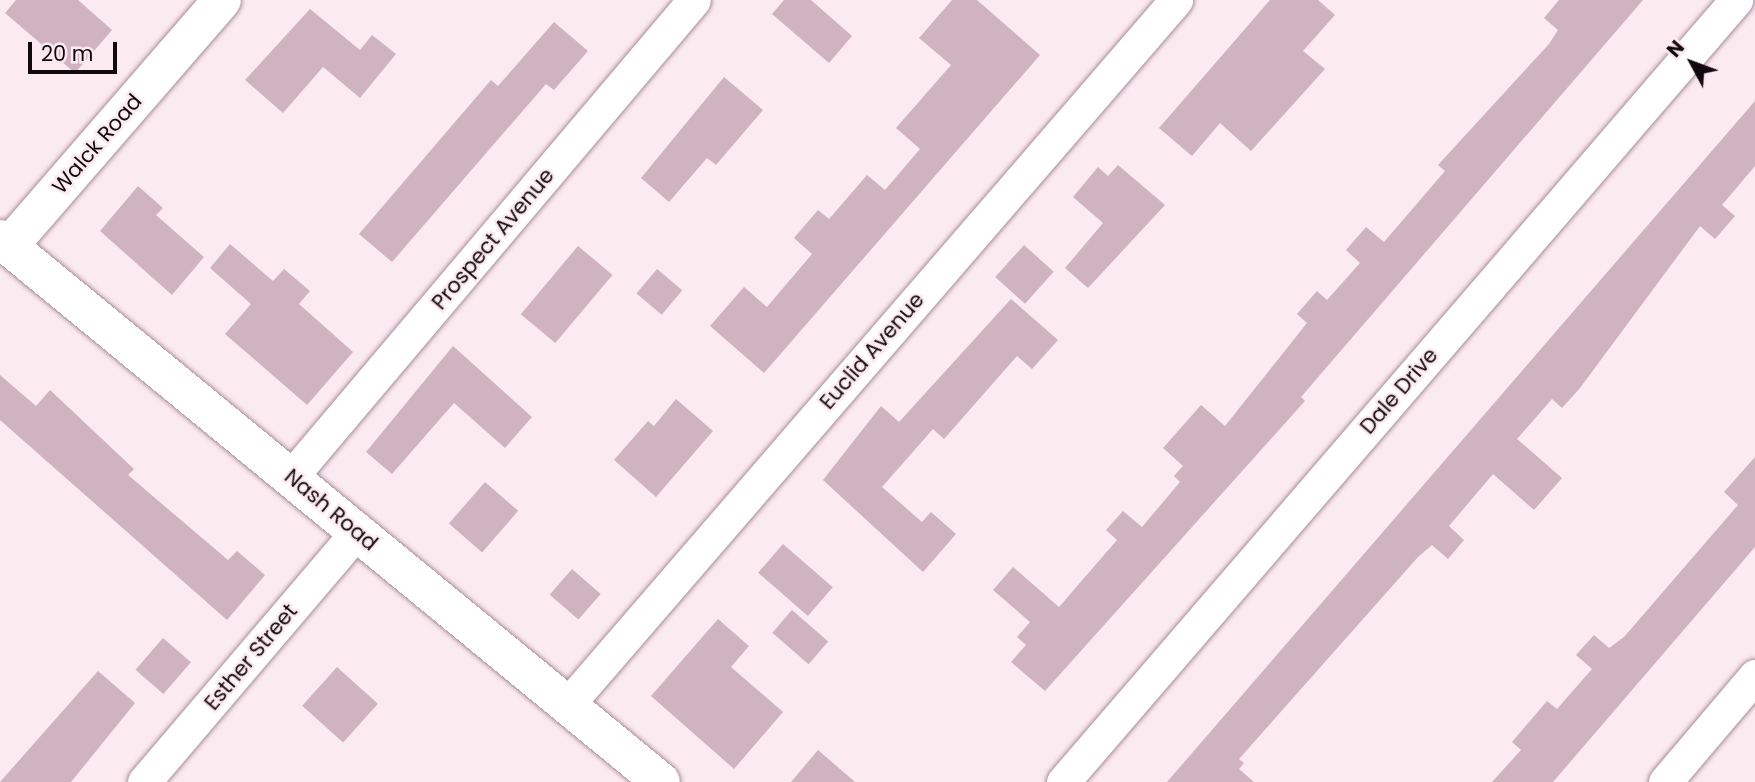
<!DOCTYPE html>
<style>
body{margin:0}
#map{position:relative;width:1755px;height:782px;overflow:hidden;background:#fceaf1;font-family:Poppins,sans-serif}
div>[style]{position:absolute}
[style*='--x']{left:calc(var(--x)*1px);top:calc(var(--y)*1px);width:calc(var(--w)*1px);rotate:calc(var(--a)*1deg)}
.building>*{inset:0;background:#cfb3bf;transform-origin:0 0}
.roads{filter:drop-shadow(0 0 2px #a88d99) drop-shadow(0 0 2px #a88d99)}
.minor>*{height:33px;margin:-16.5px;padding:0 16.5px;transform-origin:16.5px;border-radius:16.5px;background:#fff}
.tertiary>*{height:38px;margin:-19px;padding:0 19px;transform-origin:19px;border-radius:19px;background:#fff}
.secondary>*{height:38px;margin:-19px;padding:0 19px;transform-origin:19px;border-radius:19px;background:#fff}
span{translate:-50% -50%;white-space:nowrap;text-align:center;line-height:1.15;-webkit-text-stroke:5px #fceaf1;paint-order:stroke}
.street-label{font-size:21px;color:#11090d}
.north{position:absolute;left:1657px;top:28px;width:70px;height:70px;-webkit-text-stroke:5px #fceaf1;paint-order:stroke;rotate:311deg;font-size:19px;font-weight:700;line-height:28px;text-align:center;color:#11090d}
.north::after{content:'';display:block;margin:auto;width:24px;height:32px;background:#11090d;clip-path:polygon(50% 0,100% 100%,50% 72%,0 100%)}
.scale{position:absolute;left:28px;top:42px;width:89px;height:32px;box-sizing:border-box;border:4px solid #11090d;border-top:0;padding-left:9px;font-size:21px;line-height:24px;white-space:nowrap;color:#11090d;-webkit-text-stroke:5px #fceaf1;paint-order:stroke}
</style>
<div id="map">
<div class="building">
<i style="clip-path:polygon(16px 0,78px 0,112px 30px,75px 73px,5px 13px)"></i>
<i style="clip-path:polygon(784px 0,811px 0,852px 36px,829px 63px,772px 14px)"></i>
<i style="clip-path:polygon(952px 0,977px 0,1040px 55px,764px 373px,710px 326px,744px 287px,767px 307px,812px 254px,794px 238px,818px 210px,829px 219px,867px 175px,885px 190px,920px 149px,896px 128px,951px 65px,919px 38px)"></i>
<i style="clip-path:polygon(1270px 0,1318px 0,1335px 15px,1303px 51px,1325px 69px,1251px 151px,1220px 123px,1192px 156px,1159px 128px)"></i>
<i style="clip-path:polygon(1559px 0,1643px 0,1301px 397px,1305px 401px,1045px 691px,1011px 662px,1026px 645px,1017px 637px,1030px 622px,993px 590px,1013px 567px,1059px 607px,1117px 540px,1106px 530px,1123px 511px,1142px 527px,1180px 482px,1174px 476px,1183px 466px,1163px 448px,1201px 405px,1225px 426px,1307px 323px,1297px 314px,1317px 291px,1327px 300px,1360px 263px,1346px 250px,1366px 227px,1384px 242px,1445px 171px,1438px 165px,1549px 44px,1558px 30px,1544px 18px)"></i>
<i style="clip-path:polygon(310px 9px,360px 50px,372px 35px,396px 54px,360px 98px,323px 67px,283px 113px,245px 80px)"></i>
<i style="clip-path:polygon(554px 22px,588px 51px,554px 90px,546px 84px,392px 262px,359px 234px,491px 80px,498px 86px)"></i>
<i style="clip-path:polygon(724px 77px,763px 110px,716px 165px,707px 158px,669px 202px,641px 178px)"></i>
<i style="clip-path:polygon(1755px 101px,1755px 166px,1722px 205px,1735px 216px,1715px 239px,1700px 226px,1580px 388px,1562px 408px,1552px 399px,1517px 439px,1562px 478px,1534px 510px,1493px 474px,1449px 526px,1464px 540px,1448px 559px,1432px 545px,1418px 557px,1239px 759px,1244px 763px,1239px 769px,1254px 782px,1167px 782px)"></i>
<i style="clip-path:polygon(1118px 165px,1165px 205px,1088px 288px,1065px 268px,1103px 223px,1073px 197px,1098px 167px,1108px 176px)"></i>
<i style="clip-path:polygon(138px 186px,163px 208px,156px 215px,204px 257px,172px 295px,100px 231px)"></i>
<i style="clip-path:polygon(230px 244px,273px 281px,284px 269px,310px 291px,299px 304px,353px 352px,307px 405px,225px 334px,251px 304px,210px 268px)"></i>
<i style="left:1024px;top:245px;width:40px;height:43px;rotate:42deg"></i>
<i style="left:578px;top:246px;width:45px;height:89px;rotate:40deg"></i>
<i style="left:657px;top:269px;width:33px;height:32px;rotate:40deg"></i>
<i style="clip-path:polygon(1011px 299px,1058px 340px,1032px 369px,1017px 356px,944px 439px,933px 429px,882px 487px,922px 522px,931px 512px,956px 534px,923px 572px,823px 480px,881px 406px,899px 422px)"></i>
<i style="clip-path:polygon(453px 346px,532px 417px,505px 448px,454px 403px,392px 474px,366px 452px)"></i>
<i style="clip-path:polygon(0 375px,36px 406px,50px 390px,134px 469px,128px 475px,228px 560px,237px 551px,265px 575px,227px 620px,0 420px)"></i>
<i style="clip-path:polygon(676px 399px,713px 431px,656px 497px,614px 460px,648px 421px,654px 426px)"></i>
<i style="clip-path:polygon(1755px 457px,1755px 547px,1553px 782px,1492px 782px,1521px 750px,1512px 742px,1547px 701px,1557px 709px,1592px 669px,1576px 655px,1594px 635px,1609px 648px,1624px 637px,1738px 505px,1724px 492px)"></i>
<i style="left:485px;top:482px;width:44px;height:55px;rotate:41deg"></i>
<i style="left:783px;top:544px;width:66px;height:38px;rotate:41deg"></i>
<i style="left:572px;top:569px;width:38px;height:34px;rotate:41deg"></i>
<i style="left:792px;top:610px;width:48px;height:30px;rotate:41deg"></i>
<i style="clip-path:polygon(718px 619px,749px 646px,731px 667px,783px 712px,734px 769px,651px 696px)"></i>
<i style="left:163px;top:638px;width:37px;height:42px;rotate:41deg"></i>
<i style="left:337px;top:667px;width:55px;height:52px;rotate:42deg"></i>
<i style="clip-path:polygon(98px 671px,135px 703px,71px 782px,0 782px)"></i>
<i style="clip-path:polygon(818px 750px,855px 782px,791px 782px)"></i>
</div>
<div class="roads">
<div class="minor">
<i style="--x:291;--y:477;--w:624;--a:-49.81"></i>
<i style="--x:569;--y:703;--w:929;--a:-49.19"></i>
<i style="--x:144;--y:782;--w:328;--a:-49.6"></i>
<i style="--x:1063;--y:782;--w:1032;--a:-49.28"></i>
<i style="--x:1665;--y:782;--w:139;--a:-49.7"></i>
</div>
<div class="tertiary">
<i style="--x:9;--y:246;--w:325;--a:-49.1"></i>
</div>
<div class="secondary">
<i style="--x:0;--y:239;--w:855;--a:39.4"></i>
</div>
</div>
<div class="street-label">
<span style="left:97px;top:144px;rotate:-49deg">Walck Road</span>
<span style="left:493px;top:239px;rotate:-50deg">Prospect Avenue</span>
<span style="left:872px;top:351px;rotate:-49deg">Euclid Avenue</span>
<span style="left:1399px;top:391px;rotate:-49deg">Dale Drive</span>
<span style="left:331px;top:510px;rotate:40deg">Nash Road</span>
<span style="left:251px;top:657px;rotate:-50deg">Esther Street</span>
</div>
<div class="north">N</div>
<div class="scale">20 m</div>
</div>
